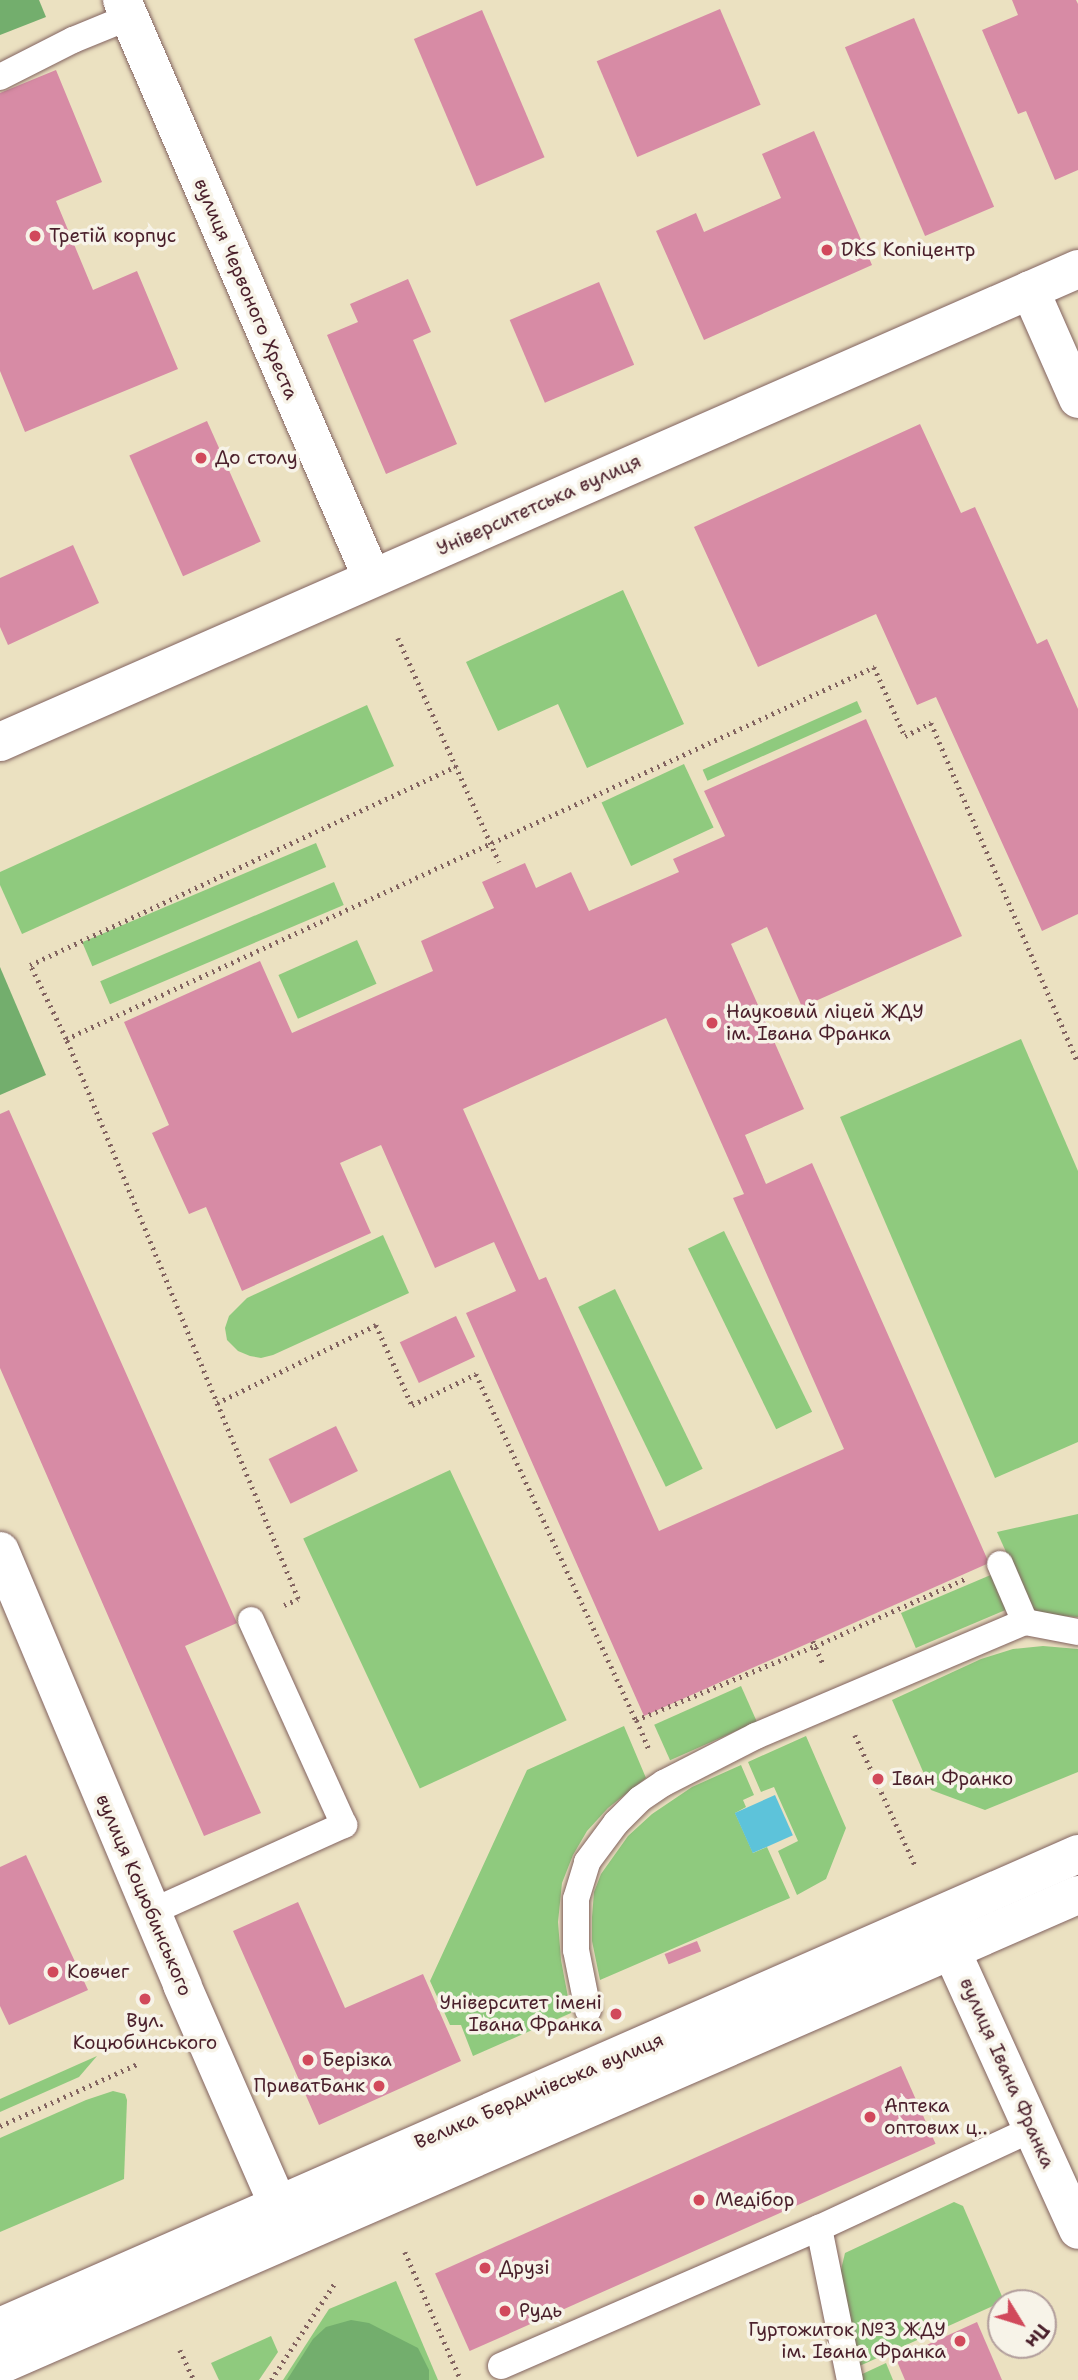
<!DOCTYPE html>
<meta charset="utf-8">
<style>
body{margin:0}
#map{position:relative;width:1078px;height:2380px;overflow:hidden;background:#ebe1c1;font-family:"Shantell Sans",sans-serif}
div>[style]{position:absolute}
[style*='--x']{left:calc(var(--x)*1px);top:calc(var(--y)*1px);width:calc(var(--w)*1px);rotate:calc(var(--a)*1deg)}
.green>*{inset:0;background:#8fca7e;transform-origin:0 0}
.forest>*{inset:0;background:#73ae6d}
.water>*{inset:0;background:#5dc3da;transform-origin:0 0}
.building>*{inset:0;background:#d78ba5;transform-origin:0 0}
.path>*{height:4.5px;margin-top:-2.25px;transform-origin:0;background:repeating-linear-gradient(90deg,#826360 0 2px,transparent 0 7px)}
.roads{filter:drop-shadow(0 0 2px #826360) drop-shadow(0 0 2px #826360)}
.lane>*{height:26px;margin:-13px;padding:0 13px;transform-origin:13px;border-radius:13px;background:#fff}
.street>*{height:38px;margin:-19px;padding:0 19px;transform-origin:19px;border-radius:19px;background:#fff}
.secondary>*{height:38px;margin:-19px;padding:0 19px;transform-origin:19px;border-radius:19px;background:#fff}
.highway>*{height:38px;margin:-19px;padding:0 19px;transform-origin:19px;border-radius:19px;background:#fff}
.dots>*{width:19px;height:19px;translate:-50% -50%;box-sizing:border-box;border:4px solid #f7f3e8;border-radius:50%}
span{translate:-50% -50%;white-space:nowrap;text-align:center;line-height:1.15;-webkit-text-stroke:7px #f7f3e8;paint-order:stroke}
.poi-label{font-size:19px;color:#4a1f2b}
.left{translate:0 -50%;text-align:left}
.right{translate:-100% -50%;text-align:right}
.street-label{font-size:19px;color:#4a1f2b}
.north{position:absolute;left:987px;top:2289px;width:70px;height:70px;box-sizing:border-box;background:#f7f3e8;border:2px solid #b29e9c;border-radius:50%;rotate:128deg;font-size:19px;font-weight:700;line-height:28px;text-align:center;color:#4a1f2b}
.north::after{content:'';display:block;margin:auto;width:24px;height:32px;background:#d1495b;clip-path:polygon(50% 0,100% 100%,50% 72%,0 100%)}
</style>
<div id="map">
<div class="green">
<i style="clip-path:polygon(623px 590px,684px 724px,587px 768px,558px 704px,498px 731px,466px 662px)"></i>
<i style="left:857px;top:701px;width:12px;height:169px;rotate:66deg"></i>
<i style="clip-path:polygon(367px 705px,394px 766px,22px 934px,0 885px,0 872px)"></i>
<i style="left:684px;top:764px;width:70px;height:91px;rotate:65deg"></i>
<i style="left:316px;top:843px;width:26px;height:254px;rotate:67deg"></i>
<i style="left:334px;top:882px;width:25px;height:254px;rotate:67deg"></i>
<i style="left:357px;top:940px;width:48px;height:86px;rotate:66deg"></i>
<i style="clip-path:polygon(1021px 1039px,1078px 1171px,1078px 1442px,995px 1478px,840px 1117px)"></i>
<i style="left:724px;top:1231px;width:201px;height:40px;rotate:64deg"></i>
<i style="clip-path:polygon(383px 1235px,409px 1293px,273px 1355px,261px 1358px,250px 1356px,238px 1351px,227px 1340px,225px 1328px,229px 1316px,247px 1298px)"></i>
<i style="left:615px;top:1289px;width:200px;height:41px;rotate:64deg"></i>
<i style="left:450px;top:1470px;width:276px;height:162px;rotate:65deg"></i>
<i style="clip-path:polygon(1078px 1514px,1078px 1617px,1034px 1614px,997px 1532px)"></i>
<i style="left:993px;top:1574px;width:38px;height:100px;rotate:67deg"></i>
<i style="clip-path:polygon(1043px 1646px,1078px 1649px,1078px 1772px,985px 1810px,931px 1790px,892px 1700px,981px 1659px,1013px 1649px)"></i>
<i style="left:741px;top:1686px;width:39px;height:95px;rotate:66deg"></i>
<i style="clip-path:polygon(624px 1726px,646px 1778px,608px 1808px,587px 1831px,573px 1855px,562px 1883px,558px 1922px,561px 1960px,571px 2013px,473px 2056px,461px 2025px,450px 2025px,430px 1981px,527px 1770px)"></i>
<i style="clip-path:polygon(806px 1736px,846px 1828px,826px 1879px,797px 1895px,778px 1851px,798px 1841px,774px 1787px,761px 1792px,748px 1762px)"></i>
<i style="clip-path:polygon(741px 1765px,754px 1795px,743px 1800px,746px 1807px,735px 1813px,753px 1853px,767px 1847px,790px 1898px,600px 1980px,592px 1941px,592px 1917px,594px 1892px,601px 1874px,628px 1836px,652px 1814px,692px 1787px)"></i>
<i style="clip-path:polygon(97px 2056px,79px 2077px,0 2112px,0 2099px)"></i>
<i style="clip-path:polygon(113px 2091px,125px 2094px,127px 2100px,124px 2179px,0 2232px,0 2138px,86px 2100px)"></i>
<i style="clip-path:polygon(954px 2202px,963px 2206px,1004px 2301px,855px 2368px,840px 2274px,845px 2253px)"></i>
<i style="clip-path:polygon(396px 2281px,438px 2380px,283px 2380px,329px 2309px)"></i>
<i style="clip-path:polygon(271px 2336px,278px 2352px,259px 2380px,219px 2380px,211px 2363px)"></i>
<i style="clip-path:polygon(886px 2363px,893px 2380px,859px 2380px,858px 2376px)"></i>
</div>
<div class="forest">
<i style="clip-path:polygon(0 0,39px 0,46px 17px,0 35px)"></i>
<i style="clip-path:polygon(0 967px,46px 1075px,0 1095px)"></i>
<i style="clip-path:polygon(351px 2320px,369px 2323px,418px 2348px,429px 2370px,429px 2380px,287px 2380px,313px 2339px,326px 2327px)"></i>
</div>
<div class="water">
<i style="left:775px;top:1795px;width:44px;height:44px;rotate:66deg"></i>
</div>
<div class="building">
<i style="clip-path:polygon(1012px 0,1076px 0,1078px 4px,1078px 170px,1055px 180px,1026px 111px,1018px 114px,982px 30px,1018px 15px)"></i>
<i style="left:720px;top:9px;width:104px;height:134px;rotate:67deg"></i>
<i style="left:482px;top:10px;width:160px;height:74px;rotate:67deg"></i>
<i style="left:914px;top:18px;width:205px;height:75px;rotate:67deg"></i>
<i style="clip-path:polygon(56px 70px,102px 182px,56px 201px,93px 290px,137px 271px,178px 369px,25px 432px,0 371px,0 93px)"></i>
<i style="clip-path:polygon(814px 131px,872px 265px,704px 340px,656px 231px,696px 213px,704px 232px,781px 198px,762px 154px)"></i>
<i style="clip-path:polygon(408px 279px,431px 332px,413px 340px,457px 444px,386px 474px,327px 335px,358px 322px,350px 304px)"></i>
<i style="left:599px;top:282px;width:90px;height:97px;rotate:67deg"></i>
<i style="left:207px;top:421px;width:132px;height:85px;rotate:66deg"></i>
<i style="clip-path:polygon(920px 424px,961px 513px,975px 507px,1037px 644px,1047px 639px,1078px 709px,1078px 914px,1042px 931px,936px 697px,917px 705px,876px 614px,758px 667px,694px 527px)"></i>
<i style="clip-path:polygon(73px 545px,99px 603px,8px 645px,0 627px,0 578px)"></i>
<i style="clip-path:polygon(evenodd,866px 719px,962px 936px,802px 1007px,767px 927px,731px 944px,804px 1109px,745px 1135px,766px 1184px,812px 1163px,989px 1563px,644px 1716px,466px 1313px,516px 1291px,494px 1242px,435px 1268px,381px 1145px,340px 1163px,371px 1233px,242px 1291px,206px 1207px,189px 1214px,152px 1133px,169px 1125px,124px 1022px,260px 961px,292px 1033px,433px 971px,421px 941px,494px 908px,482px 882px,525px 863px,536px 888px,571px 872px,589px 911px,679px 872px,673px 859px,725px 836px,704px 791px,866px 719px,666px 1018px,744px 1194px,733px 1198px,844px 1449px,659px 1531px,546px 1277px,539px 1280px,463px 1109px,666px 1018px)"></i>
<i style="clip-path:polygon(9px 1110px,237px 1623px,185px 1646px,261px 1813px,204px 1836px,0 1368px,0 1114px)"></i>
<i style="left:456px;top:1316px;width:45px;height:62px;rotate:65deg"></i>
<i style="left:336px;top:1426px;width:50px;height:75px;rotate:64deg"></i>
<i style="clip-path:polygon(26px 1855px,88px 1990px,9px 2025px,0 2006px,0 1867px)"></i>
<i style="clip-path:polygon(298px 1902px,345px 2008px,423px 1974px,461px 2061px,319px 2125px,233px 1931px)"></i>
<i style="left:697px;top:1941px;width:11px;height:35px;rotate:68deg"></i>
<i style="left:901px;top:2066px;width:85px;height:510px;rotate:66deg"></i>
<i style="clip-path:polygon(977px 2322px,1002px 2380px,905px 2380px,896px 2359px)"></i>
</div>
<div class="path">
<i style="--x:398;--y:638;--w:246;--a:65.7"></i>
<i style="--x:66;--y:1039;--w:82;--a:-115.9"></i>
<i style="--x:30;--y:965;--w:470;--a:-25"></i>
<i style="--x:217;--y:1403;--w:177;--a:-26.1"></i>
<i style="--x:376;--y:1325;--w:88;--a:65.8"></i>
<i style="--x:412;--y:1405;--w:71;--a:-25.8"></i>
<i style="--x:476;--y:1374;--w:381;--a:65.2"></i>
<i style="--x:284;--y:1605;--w:15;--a:-23"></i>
<i style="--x:298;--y:1599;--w:606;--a:-112.5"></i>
<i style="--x:66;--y:1039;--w:890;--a:-24.72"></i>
<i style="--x:874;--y:667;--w:76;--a:65.8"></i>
<i style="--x:905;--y:736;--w:29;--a:-27"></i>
<i style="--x:931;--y:723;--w:370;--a:66.6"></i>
<i style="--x:813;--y:1641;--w:27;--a:66"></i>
<i style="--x:855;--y:1735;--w:145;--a:65.2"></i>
<i style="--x:648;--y:1748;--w:30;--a:-113"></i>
<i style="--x:636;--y:1720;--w:194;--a:-22.5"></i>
<i style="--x:815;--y:1646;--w:167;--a:-24.1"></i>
<i style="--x:0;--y:2126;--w:150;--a:-24.3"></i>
<i style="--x:405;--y:2252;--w:140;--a:66.4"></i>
<i style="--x:180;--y:2350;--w:33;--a:65"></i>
<i style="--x:271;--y:2380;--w:115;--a:-56.7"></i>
</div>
<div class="roads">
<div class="lane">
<i style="--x:0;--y:77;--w:82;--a:-26.9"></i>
<i style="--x:73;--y:40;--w:61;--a:-22.3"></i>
<i style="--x:1025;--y:1622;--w:54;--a:10.7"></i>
<i style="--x:151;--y:1912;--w:212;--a:-24.3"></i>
<i style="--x:344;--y:1825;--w:225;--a:-114.4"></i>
<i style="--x:588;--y:2010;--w:61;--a:-101.3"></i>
<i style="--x:576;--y:1950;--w:51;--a:-90"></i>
<i style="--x:576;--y:1899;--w:39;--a:-73"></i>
<i style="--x:587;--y:1862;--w:49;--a:-53.4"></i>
<i style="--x:616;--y:1823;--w:34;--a:-45"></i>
<i style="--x:640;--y:1799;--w:29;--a:-34"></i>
<i style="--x:664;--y:1783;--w:103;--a:-27.1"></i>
<i style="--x:756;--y:1736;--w:292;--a:-23"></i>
<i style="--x:1025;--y:1622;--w:63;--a:-113.3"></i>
<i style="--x:819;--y:2228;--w:155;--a:78.5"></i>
<i style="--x:501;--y:2366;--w:347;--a:-23.5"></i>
<i style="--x:819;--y:2228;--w:235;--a:-24.9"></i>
</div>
<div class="street">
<i style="--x:122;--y:0;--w:630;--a:66.61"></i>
<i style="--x:1030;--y:290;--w:119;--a:66.2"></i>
<i style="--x:0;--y:742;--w:1177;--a:-23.69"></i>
<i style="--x:0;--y:1551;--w:471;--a:67.2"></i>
<i style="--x:182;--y:1985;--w:273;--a:66.4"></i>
</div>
<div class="secondary">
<i style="--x:938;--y:1921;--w:339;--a:65.6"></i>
</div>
<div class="highway">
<i style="--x:0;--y:2327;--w:1177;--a:-23.69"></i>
<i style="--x:0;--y:2365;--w:1176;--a:-23.56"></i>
</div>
</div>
<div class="dots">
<i style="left:35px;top:236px;background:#d1495b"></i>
<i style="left:827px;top:250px;background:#d1495b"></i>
<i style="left:201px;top:458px;background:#d1495b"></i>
<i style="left:712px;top:1023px;background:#d1495b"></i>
<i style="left:878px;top:1779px;background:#d1495b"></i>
<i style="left:53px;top:1972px;background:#d1495b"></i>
<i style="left:145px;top:1999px;background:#d1495b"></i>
<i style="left:616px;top:2014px;background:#d1495b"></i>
<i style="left:308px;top:2060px;background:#d1495b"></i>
<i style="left:379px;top:2086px;background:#d1495b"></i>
<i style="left:870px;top:2117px;background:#d1495b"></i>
<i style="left:699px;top:2200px;background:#d1495b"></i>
<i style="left:485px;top:2268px;background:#d1495b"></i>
<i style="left:505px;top:2311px;background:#d1495b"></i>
<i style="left:960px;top:2341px;background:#d1495b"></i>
</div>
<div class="poi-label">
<span class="left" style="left:49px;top:236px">Третій корпус</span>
<span class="left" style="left:841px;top:250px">DKS Копіцентр</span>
<span class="left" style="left:215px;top:458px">До столу</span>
<span class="left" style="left:726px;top:1023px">Науковий ліцей ЖДУ<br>ім. Івана Франка</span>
<span class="left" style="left:892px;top:1779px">Іван Франко</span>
<span class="left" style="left:67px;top:1972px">Ковчег</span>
<span class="right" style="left:602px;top:2014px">Університет імені<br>Івана Франка</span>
<span style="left:145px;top:2032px">Вул.<br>Коцюбинського</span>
<span class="left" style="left:322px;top:2060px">Берізка</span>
<span class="right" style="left:365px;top:2086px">ПриватБанк</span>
<span class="left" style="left:884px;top:2117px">Аптека<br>оптових ц‥</span>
<span class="left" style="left:715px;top:2200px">Медібор</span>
<span class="left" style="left:499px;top:2268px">Друзі</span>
<span class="left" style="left:519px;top:2311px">Рудь</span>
<span class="right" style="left:946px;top:2341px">Гуртожиток №3 ЖДУ<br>ім. Івана Франка</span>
</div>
<div class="street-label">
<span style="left:246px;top:289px;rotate:67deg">вулиця Червоного Хреста</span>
<span style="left:539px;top:505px;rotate:-24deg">Університетська вулиця</span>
<span style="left:144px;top:1895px;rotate:67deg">вулиця Коцюбинського</span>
<span style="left:1007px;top:2073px;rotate:66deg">вулиця Івана Франка</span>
<span style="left:539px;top:2091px;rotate:-23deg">Велика Бердичівська вулиця</span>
</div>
<div class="north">Пн</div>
</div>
